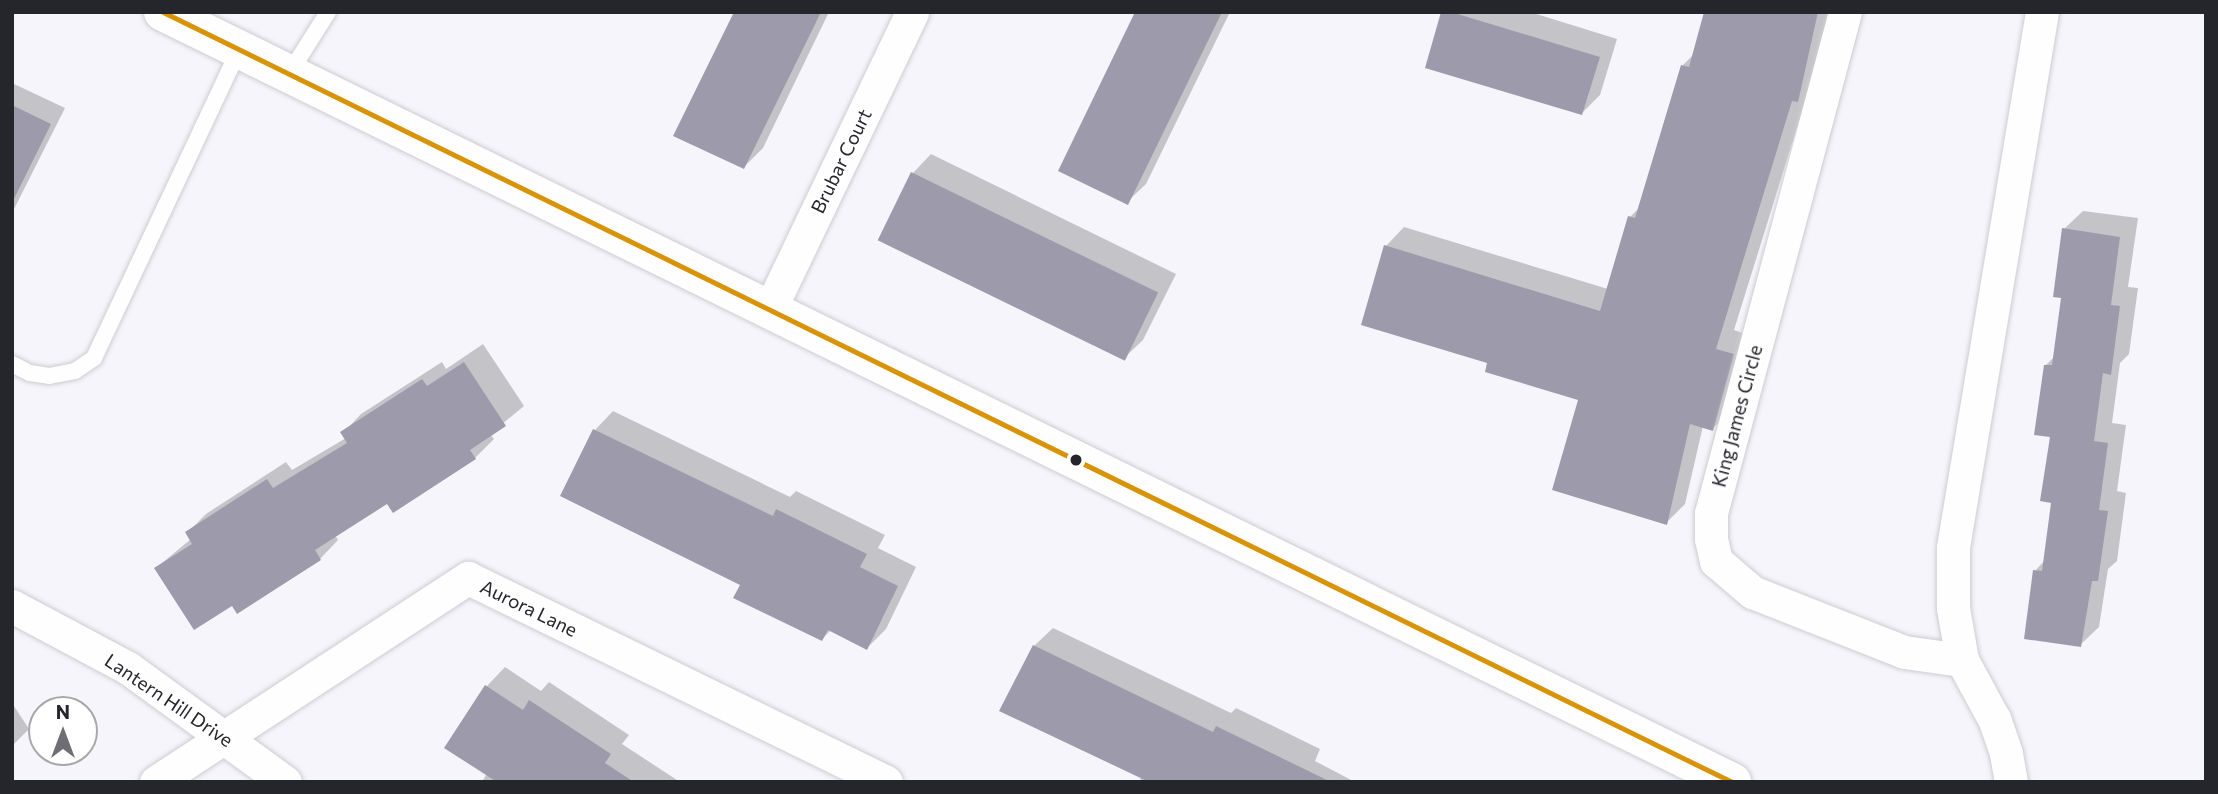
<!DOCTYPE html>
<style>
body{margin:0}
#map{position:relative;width:2218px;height:794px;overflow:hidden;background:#f5f5fb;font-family:Commissioner,sans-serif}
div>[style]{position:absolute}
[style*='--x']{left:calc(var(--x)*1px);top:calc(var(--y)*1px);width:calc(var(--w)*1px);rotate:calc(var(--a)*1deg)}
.shadow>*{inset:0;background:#0003}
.building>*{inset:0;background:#9d9bab;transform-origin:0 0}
.roads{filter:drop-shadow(0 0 2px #ccccd2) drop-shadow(0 0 2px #ccccd2)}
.service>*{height:16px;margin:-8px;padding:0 8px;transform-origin:8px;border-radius:8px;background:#fefefe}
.minor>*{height:33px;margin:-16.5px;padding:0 16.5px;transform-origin:16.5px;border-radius:16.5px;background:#fefefe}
.primary>*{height:38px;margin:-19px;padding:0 19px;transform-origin:19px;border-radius:19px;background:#fefefe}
.bus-1>*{height:5px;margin:-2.5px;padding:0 2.5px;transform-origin:2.5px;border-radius:2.5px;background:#d89307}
.dots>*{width:19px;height:19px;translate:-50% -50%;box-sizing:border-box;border:4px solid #fff;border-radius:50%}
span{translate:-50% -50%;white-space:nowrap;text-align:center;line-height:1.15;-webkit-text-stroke:7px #fff;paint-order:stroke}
.street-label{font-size:19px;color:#25252c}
.frame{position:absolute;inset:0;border:14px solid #25252c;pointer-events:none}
.north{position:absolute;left:28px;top:696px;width:70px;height:70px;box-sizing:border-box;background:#fff;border:2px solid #a8a8ab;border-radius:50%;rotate:0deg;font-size:19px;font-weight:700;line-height:28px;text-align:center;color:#25252c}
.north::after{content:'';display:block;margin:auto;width:24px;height:32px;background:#6e6e74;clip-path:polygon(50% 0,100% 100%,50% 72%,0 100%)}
</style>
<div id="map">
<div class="shadow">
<i style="clip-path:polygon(736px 12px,829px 12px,763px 148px,744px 167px)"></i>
<i style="clip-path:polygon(1137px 12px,1230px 12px,1146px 184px,1127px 202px)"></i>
<i style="clip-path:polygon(1442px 12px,1530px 12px,1617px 39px,1600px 95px,1582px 113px)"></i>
<i style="clip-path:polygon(1706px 12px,1833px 12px,1734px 330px,1751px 336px,1731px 411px,1712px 429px,1703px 426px,1685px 504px,1666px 523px,1580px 399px,1489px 362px,1386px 246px,1404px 227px,1608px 289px,1630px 217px,1641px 206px,1682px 66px,1695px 53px)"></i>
<i style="clip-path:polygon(12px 83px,65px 108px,12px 213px)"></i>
<i style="clip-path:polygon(931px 154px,1176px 274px,1143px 340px,1124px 358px,913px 173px)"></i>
<i style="clip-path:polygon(2083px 211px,2138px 218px,2128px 287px,2138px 288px,2129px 354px,2120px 363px,2112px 423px,2126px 425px,2117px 491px,2126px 493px,2117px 561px,2108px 569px,2099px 627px,2080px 645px,2035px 571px,2045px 560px,2053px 501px,2046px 365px,2055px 356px,2063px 297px,2064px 229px)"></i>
<i style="clip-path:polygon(483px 344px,524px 406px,490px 434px,494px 439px,475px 458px,387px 502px,335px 535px,338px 540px,320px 559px,232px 603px,156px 568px,191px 539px,187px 533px,206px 514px,286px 462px,292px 470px,346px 438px,343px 433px,361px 414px,442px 362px,446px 369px)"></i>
<i style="clip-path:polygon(613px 411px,790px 497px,796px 491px,885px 535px,878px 548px,916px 567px,886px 629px,867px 648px,831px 630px,822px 639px,742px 584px,562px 496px,595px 430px)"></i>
<i style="clip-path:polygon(1053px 628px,1231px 713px,1236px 708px,1320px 749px,1315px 761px,1355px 782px,1140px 780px,1142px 776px,1034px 646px)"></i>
<i style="clip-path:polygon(505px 667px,541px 691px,549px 682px,629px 735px,622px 744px,680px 782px,482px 782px,487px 773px,447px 747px,487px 686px)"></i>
<i style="clip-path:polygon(12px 703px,29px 729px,12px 746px)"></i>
</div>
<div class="building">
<i style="clip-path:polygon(734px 12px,821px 12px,744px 169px,673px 136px)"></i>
<i style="clip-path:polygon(1135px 12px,1222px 12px,1128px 205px,1058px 171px)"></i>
<i style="clip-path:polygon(1441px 12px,1451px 12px,1600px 57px,1582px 115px,1425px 68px)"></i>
<i style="clip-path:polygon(1704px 12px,1818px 12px,1798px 102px,1792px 101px,1716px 349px,1734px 354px,1713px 431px,1690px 424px,1667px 525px,1552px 490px,1578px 400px,1485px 372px,1487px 363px,1361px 325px,1384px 245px,1600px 311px,1628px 216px,1635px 218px,1681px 65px,1689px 67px)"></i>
<i style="clip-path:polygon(12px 105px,51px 124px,12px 203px)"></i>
<i style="left:911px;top:172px;width:275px;height:76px;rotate:26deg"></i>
<i style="clip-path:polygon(2062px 228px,2120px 237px,2111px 305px,2120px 306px,2111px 375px,2103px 373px,2094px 441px,2108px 443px,2099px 510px,2108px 511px,2098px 581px,2092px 581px,2081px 647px,2024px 639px,2033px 570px,2042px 571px,2051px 503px,2040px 501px,2050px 437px,2034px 435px,2044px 365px,2052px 365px,2061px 298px,2053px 297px)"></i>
<i style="clip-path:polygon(464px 362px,506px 426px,470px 450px,476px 459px,393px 513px,387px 504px,315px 550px,321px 560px,237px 614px,232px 606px,194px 630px,154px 568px,192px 544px,185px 532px,267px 479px,273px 488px,347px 443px,340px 432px,422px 379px,427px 386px)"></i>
<i style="clip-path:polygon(593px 429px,773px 516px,776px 509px,867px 554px,860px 567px,898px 586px,867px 650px,828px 630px,822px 641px,733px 598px,740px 585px,560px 496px)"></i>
<i style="clip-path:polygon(1033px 645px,1213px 732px,1216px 726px,1331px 782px,1149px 782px,999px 711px)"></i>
<i style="clip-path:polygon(485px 685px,523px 710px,529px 700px,611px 754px,605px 763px,634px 782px,497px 782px,444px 748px)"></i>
</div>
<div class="roads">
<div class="service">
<i style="--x:289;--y:74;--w:73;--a:-57.8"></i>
<i style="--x:12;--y:364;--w:20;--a:27"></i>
<i style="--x:30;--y:373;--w:19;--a:9"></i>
<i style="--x:49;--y:376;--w:26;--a:-11"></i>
<i style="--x:75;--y:371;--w:23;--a:-34"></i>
<i style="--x:94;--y:358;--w:340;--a:-64.8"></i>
</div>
<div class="minor">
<i style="--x:1845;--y:12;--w:519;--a:104.97"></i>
<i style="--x:1711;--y:513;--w:26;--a:90"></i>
<i style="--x:1711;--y:539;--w:23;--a:77"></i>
<i style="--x:1716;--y:561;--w:48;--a:40.7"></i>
<i style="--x:1752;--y:592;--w:163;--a:21.5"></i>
<i style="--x:1904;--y:652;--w:59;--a:7.9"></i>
<i style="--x:770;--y:309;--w:329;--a:-64.4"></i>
<i style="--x:12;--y:606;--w:132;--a:28.1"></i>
<i style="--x:128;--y:668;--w:194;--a:36"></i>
<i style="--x:156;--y:782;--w:373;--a:-33.2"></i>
<i style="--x:468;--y:578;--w:465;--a:26"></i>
<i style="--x:2011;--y:782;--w:29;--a:-100"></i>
<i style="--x:2006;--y:753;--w:36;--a:-109"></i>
<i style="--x:1994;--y:719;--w:67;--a:-118.5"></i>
<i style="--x:1962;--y:660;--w:53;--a:-99.8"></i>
<i style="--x:1953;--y:608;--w:61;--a:-90"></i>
<i style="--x:1953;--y:547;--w:542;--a:-80.56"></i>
</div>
<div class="primary">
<i style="--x:163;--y:12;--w:1748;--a:26.14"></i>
</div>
</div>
<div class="bus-1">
<i style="--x:163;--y:12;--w:1748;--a:26.14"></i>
</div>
<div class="dots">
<i style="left:1076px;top:460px;background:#25252c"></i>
</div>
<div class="street-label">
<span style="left:841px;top:161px;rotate:-64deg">Brubar Court</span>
<span style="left:1737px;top:416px;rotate:-75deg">King James Circle</span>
<span style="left:529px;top:608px;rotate:26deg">Aurora Lane</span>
<span style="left:169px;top:700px;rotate:34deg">Lantern Hill Drive</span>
</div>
<div class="frame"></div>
<div class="north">N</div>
</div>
